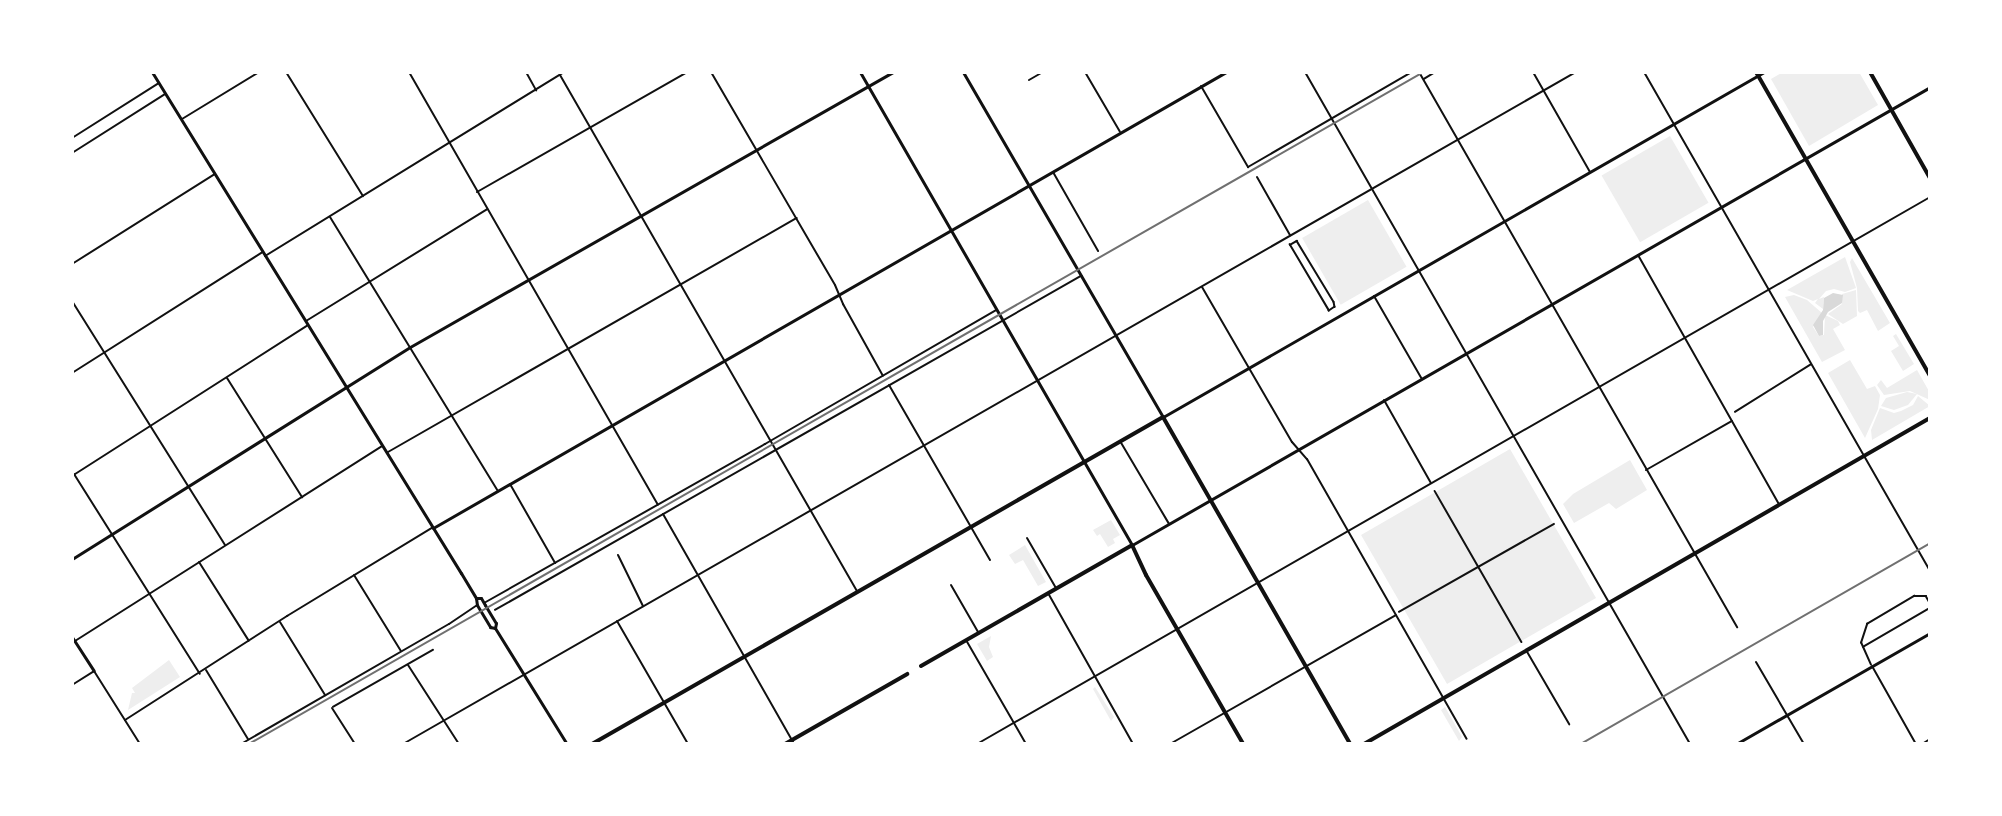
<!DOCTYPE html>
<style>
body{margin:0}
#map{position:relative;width:2002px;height:816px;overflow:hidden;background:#fff;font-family:"Libre Baskerville",serif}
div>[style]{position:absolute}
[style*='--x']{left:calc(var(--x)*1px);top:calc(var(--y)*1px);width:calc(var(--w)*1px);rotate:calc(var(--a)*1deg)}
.green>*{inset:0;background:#eee;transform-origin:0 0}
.water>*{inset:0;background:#d9d9d9}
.service>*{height:1.5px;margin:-0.75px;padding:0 0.75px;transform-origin:0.75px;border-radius:0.75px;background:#111}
.pedestrian>*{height:1.5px;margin:-0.75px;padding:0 0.75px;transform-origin:0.75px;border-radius:0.75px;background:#111}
.minor>*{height:2px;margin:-1px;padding:0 1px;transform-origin:1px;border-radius:1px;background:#111}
.tertiary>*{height:3px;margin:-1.5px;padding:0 1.5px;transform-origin:1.5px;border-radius:1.5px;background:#111}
.secondary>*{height:3px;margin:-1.5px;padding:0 1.5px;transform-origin:1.5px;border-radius:1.5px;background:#111}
.primary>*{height:4px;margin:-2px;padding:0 2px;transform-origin:2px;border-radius:2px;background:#111}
.rail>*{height:1.5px;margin:-0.75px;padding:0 0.75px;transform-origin:0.75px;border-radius:0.75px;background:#707070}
span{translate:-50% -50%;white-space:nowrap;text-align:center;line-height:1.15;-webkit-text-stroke:6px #fff;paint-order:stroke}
.frame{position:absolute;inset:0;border:74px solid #fff;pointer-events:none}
</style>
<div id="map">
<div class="green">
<i style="clip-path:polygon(1783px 72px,1859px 72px,1878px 105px,1809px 146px,1771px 79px)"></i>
<i style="left:1670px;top:136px;width:77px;height:79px;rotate:60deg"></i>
<i style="left:1368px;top:200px;width:77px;height:76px;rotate:60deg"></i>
<i style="clip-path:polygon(1845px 257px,1856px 288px,1845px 292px,1834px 289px,1826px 291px,1819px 299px,1824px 297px,1823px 309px,1815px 303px,1818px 299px,1813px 301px,1787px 290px)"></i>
<i style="clip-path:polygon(1852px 258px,1890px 323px,1878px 331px,1867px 310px,1860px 313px,1858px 311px,1857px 288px,1850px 262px)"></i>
<i style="clip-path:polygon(1856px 290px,1857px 316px,1843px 324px,1828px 314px,1842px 304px,1842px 294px)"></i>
<i style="clip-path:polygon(1794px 295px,1807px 300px,1822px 313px,1813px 327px,1819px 336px,1824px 335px,1825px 315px,1838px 321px,1840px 325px,1833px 329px,1845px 350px,1822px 362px,1785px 297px)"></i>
<i style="clip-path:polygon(1896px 334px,1914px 364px,1903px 371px,1891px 351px,1899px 346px,1893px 336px)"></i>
<i style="clip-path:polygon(1850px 360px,1867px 389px,1875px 386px,1880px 395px,1878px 409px,1865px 438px,1828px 373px)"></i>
<i style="clip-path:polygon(1917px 370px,1930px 393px,1930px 400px,1910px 391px,1884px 395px,1877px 385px,1881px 380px,1887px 388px)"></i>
<i style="clip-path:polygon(1907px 392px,1917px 394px,1908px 405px,1894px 410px,1881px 406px,1886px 398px)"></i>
<i style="clip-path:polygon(1918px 396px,1930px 406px,1872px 440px,1871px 430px,1880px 408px,1894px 413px,1901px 411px,1913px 405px)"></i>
<i style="left:1510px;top:449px;width:172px;height:172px;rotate:60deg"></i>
<i style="clip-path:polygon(1630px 460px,1647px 490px,1616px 509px,1609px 503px,1574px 523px,1563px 504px,1573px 494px)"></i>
<i style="clip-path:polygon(1111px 520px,1120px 535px,1113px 539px,1115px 543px,1108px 547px,1100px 534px,1097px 536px,1093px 530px)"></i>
<i style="clip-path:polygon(1025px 545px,1046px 582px,1038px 586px,1023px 560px,1015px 564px,1009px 555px)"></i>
<i style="clip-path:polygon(991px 636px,989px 647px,993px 657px,987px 661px,977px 644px)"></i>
<i style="clip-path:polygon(169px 660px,180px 677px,128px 710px,132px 693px,135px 693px,132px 688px)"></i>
<i style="clip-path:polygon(1095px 687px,1114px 717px,1111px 721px,1093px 689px)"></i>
<i style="clip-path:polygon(1445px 707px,1462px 737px,1459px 741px,1441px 710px)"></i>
</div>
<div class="water">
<i style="clip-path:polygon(1833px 293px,1843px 295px,1842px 303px,1828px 312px,1823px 321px,1823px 335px,1819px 336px,1813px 325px,1823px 310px,1824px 298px)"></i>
</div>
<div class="service">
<i style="--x:1424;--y:79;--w:13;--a:-32"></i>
<i style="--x:495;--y:610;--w:675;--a:-29.68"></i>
<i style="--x:1863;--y:647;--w:78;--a:-30.2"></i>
<i style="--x:1871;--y:665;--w:24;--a:-114"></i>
<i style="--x:1861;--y:643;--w:20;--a:-72"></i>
<i style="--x:1867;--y:624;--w:55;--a:-30.8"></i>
<i style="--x:1914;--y:596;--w:12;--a:0"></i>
<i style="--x:1926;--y:596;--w:8;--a:60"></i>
<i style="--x:333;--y:707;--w:115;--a:-29.7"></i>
</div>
<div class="pedestrian">
<i style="--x:1297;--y:241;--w:71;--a:58.8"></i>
<i style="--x:1334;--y:302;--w:5;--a:79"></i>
<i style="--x:1335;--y:307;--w:7;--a:146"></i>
<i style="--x:1329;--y:311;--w:77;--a:-120.6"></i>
<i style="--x:1290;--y:245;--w:8;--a:-30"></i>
<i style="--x:1735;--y:412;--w:89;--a:-32.1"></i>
<i style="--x:1435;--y:491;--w:174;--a:60.1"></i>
<i style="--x:1399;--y:612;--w:178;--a:-29.6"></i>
</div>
<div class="minor">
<i style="--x:286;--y:72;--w:146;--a:58.2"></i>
<i style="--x:409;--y:72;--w:499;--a:60.1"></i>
<i style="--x:526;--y:72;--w:21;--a:61"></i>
<i style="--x:711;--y:72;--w:246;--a:59.8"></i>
<i style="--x:835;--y:285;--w:21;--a:67"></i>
<i style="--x:843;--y:304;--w:82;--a:60.9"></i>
<i style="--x:1085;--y:72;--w:69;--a:59.7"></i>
<i style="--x:1305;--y:72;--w:774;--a:60.19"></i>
<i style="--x:1419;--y:72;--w:640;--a:60.19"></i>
<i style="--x:1533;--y:72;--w:115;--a:60.3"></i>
<i style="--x:1644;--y:72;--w:575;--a:60.18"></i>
<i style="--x:560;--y:75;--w:595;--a:60.08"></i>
<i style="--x:1029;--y:80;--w:16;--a:-30"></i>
<i style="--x:1201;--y:86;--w:94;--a:59.9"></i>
<i style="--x:1248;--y:167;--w:190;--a:-30.1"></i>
<i style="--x:182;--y:119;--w:90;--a:-31.4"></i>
<i style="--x:72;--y:138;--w:103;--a:-32.3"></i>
<i style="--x:72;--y:153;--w:110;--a:-32.4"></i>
<i style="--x:1053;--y:172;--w:91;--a:60.3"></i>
<i style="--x:1257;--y:177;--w:67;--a:60.4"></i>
<i style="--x:477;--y:192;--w:242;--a:-29.7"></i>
<i style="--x:330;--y:217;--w:321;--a:58.5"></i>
<i style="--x:1638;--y:255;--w:286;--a:60.5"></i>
<i style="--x:265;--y:256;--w:351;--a:-31.6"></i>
<i style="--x:72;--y:264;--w:169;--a:-32.2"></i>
<i style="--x:1202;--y:287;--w:179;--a:59.9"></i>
<i style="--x:1292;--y:442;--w:23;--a:49"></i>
<i style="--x:1307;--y:459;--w:322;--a:60.3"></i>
<i style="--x:1374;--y:296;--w:96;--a:60"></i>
<i style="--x:72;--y:301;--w:288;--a:57.9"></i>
<i style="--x:306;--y:321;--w:213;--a:-31.7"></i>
<i style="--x:72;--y:373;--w:226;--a:-32.4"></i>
<i style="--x:227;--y:378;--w:141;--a:57.8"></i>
<i style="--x:889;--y:385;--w:202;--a:60"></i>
<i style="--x:1384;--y:400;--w:95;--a:60.5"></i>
<i style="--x:1120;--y:441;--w:96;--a:59.4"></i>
<i style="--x:388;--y:452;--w:471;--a:-29.8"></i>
<i style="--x:1646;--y:470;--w:99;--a:-29.7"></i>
<i style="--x:74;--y:474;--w:236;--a:57.8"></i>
<i style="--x:72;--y:476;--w:280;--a:-32.6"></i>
<i style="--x:510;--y:484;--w:91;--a:60.3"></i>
<i style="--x:663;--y:514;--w:265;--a:60.3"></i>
<i style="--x:1027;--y:538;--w:58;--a:59.9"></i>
<i style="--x:618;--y:555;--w:57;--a:63.9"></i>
<i style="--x:199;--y:562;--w:93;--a:57.7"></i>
<i style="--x:354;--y:575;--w:89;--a:58.3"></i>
<i style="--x:951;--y:585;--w:54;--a:60.1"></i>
<i style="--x:1048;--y:593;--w:173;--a:60.6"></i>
<i style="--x:484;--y:603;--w:323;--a:-29.5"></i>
<i style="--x:765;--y:444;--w:267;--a:-30.1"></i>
<i style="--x:617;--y:621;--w:142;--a:60"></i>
<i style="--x:280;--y:622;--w:86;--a:58.3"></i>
<i style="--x:966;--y:640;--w:120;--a:60"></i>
<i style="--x:75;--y:641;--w:364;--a:-32.4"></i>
<i style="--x:1526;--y:650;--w:86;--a:59.8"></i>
<i style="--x:1756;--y:662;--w:95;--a:59.7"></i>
<i style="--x:408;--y:665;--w:94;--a:57.2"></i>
<i style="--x:1872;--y:666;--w:90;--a:60.6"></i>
<i style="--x:206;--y:670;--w:81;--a:58.7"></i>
<i style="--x:72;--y:685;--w:26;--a:-32"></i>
<i style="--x:94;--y:671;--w:86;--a:57.8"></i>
<i style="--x:332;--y:708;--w:43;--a:57.4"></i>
<i style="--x:125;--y:720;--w:193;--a:-32.7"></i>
<i style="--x:287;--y:616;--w:170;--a:-31.3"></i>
<i style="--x:241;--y:744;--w:240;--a:-30"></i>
<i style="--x:449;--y:624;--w:34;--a:-34"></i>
<i style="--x:403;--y:744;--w:1352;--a:-29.81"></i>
<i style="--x:977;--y:744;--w:1099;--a:-29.85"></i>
<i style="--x:1170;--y:744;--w:260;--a:-29.7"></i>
<i style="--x:1922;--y:744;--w:9;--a:-32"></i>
</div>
<div class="tertiary">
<i style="--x:860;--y:72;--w:546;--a:60.1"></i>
<i style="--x:963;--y:72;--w:399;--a:59.9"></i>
<i style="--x:72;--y:559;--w:399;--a:-32.1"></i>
<i style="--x:410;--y:347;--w:556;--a:-29.66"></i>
<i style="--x:72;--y:637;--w:40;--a:57.1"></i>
<i style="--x:1736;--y:744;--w:224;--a:-29.8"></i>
</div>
<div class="secondary">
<i style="--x:152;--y:72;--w:589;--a:58.34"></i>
<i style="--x:461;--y:573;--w:29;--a:59"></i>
<i style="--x:476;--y:598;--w:5;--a:0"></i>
<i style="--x:481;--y:598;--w:8;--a:60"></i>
<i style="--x:485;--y:605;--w:21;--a:59"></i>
<i style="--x:496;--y:623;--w:5;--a:101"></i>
<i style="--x:495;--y:628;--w:137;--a:58.2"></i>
<i style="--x:1163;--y:417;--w:693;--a:-29.86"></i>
<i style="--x:433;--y:528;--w:915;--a:-29.9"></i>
<i style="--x:1132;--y:545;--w:920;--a:-29.85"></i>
<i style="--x:476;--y:598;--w:7;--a:82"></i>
<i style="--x:477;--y:605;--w:26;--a:59"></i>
<i style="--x:490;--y:627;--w:5;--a:11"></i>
</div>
<div class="primary">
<i style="--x:1756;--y:72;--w:350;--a:60.2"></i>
<i style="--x:1870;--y:72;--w:122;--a:60.5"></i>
<i style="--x:921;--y:666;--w:243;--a:-29.8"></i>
<i style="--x:1132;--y:545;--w:33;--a:65"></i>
<i style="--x:1146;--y:575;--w:195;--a:60.1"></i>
<i style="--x:592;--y:744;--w:658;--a:-29.8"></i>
<i style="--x:1163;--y:417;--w:377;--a:60.2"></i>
<i style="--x:785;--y:744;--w:141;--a:-29.8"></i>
<i style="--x:1364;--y:744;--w:653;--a:-29.94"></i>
</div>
<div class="rail">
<i style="--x:249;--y:744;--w:1354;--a:-29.77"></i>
<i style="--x:1581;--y:744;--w:403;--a:-29.9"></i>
</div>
<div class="frame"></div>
</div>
